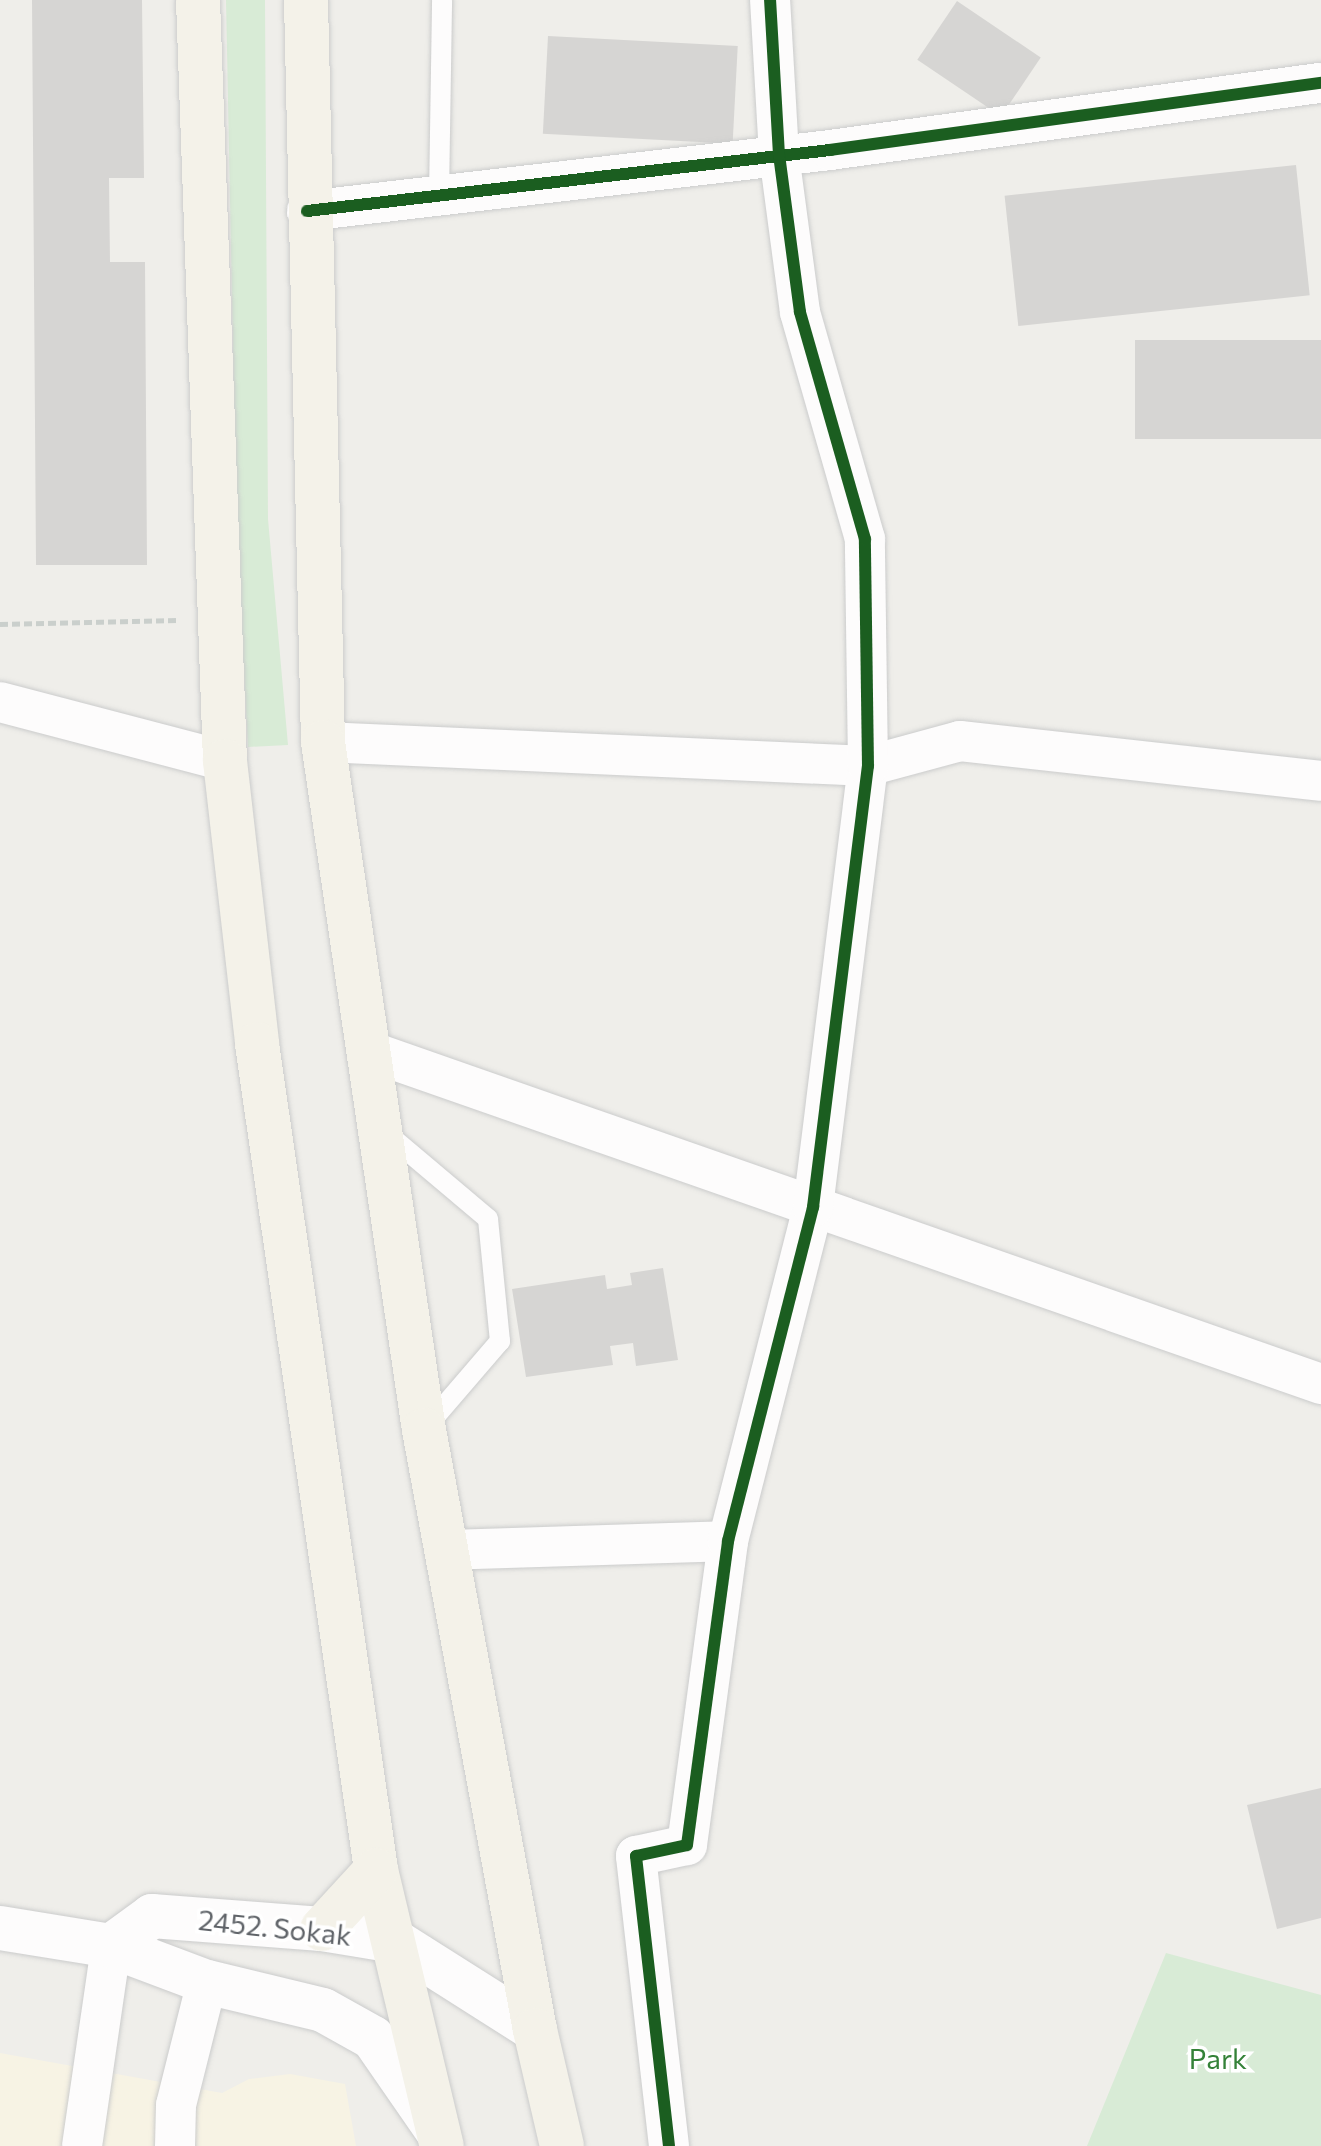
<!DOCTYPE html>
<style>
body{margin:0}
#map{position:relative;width:1321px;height:2146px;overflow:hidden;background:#efeeea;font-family:Commissioner,sans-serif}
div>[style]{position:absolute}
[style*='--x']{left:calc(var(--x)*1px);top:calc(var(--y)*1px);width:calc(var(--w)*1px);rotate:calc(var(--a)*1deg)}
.commercial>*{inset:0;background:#f7f3e4}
.green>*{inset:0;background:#d8ebd6}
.building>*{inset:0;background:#d6d5d3;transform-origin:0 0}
.path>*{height:5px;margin-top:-2.5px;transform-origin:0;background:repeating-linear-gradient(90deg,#cacfcc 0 8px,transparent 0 12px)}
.roads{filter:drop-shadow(0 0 2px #cbcccc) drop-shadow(0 0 2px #cbcccc)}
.lane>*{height:20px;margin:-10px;padding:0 10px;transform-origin:10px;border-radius:10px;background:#fdfcfc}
.street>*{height:40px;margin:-20px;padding:0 20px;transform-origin:20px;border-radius:20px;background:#fdfcfc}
.secondary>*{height:44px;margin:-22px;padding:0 22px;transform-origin:22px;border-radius:22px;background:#fdfcfc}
.primary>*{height:44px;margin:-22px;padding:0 22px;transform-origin:22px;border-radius:22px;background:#f4f2e9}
.cycleway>*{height:12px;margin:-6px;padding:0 6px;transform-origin:6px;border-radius:6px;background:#1b5e20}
span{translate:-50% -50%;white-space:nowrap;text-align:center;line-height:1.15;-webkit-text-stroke:7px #fff;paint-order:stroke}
.street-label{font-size:28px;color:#5f6368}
.park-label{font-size:28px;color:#348238}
</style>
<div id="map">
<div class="commercial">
<i style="clip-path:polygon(0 2053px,222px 2093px,249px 2079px,290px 2074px,345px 2084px,356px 2146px,0 2146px)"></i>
</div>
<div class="green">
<i style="clip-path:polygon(226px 0,265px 0,268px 519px,288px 745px,248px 747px,237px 550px)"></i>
<i style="clip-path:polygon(1166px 1953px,1321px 1995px,1321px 2146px,1087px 2146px)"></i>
</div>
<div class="building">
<i style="clip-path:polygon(32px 0,142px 0,144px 178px,109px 178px,110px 262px,145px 262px,147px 565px,36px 565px)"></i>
<i style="left:957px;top:1px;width:101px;height:71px;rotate:34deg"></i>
<i style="left:548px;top:36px;width:190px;height:98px;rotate:3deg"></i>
<i style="left:1296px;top:165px;width:131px;height:293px;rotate:84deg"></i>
<i style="left:1321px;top:340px;width:99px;height:186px;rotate:90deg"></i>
<i style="clip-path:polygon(663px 1268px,678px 1360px,636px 1366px,633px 1343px,610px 1346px,613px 1365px,526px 1377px,512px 1289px,605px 1275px,607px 1289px,632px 1285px,630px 1273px)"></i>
<i style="clip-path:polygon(1321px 1788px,1321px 1918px,1277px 1929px,1247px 1805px)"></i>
</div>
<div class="path">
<i style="--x:0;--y:624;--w:178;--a:-1.3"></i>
</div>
<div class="roads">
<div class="lane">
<i style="--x:439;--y:196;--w:196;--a:-89.1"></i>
<i style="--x:384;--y:1131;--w:136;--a:40.2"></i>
<i style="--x:488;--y:1219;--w:123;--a:84.4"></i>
<i style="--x:500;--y:1341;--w:113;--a:130.7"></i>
</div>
<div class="street">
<i style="--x:307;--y:211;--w:527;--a:-6.65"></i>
<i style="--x:830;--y:150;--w:496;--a:-7.8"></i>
<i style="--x:0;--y:702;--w:233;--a:14.7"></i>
<i style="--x:323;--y:742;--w:546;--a:2.52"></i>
<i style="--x:868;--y:766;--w:95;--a:-15.2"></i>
<i style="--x:960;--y:741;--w:363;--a:6.3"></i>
<i style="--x:369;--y:1051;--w:1009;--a:19.28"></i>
<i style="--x:446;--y:1550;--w:282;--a:-1.8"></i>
<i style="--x:82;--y:2146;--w:202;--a:-81.7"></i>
<i style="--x:175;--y:2146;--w:41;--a:-88.6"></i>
<i style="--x:176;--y:2105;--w:127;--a:-75.9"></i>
<i style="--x:669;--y:2146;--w:292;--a:-96.5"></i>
<i style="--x:636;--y:1856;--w:52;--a:-12.2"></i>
<i style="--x:687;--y:1845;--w:307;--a:-82.3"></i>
<i style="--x:728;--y:1541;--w:345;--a:-75.7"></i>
<i style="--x:813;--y:1207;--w:444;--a:-82.9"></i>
<i style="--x:868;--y:766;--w:227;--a:-90.8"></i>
<i style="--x:865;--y:539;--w:236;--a:-106"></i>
<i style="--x:800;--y:312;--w:158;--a:-97.6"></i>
<i style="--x:779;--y:155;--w:155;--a:-93.3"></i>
</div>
<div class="secondary">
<i style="--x:0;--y:1928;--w:112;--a:9.2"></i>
<i style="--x:111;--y:1946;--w:103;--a:20.6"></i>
<i style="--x:207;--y:1982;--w:119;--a:13.6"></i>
<i style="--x:323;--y:2010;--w:57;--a:29.2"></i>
<i style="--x:373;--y:2038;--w:114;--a:55.3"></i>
<i style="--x:111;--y:1946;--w:51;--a:-36.2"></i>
<i style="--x:152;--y:1916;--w:170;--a:4.4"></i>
<i style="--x:322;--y:1929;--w:74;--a:9.3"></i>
<i style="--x:395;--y:1941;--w:166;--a:32.4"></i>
</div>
<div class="primary">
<i style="--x:198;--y:0;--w:761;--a:87.97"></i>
<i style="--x:225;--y:761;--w:285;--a:83.5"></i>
<i style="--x:257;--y:1044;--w:835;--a:81.8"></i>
<i style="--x:376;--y:1870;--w:284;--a:76.6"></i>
<i style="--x:306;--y:0;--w:742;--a:88.69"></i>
<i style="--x:323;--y:742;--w:695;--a:81.65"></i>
<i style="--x:424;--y:1430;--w:610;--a:79.52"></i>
<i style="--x:535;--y:2030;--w:119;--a:76.9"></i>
<i style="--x:322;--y:1929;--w:80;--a:-47.5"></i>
</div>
</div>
<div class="cycleway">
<i style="--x:307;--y:211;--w:527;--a:-6.65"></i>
<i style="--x:830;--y:150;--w:496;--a:-7.8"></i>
<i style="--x:669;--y:2146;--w:292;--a:-96.5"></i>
<i style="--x:636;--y:1856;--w:52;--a:-12.2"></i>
<i style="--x:687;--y:1845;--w:307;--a:-82.3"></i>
<i style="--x:728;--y:1541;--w:345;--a:-75.7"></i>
<i style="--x:813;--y:1207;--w:444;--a:-82.9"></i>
<i style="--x:868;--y:766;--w:227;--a:-90.8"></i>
<i style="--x:865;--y:539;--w:236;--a:-106"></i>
<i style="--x:800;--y:312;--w:158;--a:-97.6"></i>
<i style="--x:779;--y:155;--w:155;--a:-93.3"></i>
</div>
<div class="street-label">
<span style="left:275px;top:1927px;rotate:6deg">2452. Sokak</span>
</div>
<div class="park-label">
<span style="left:1218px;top:2058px">Park</span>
</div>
</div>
